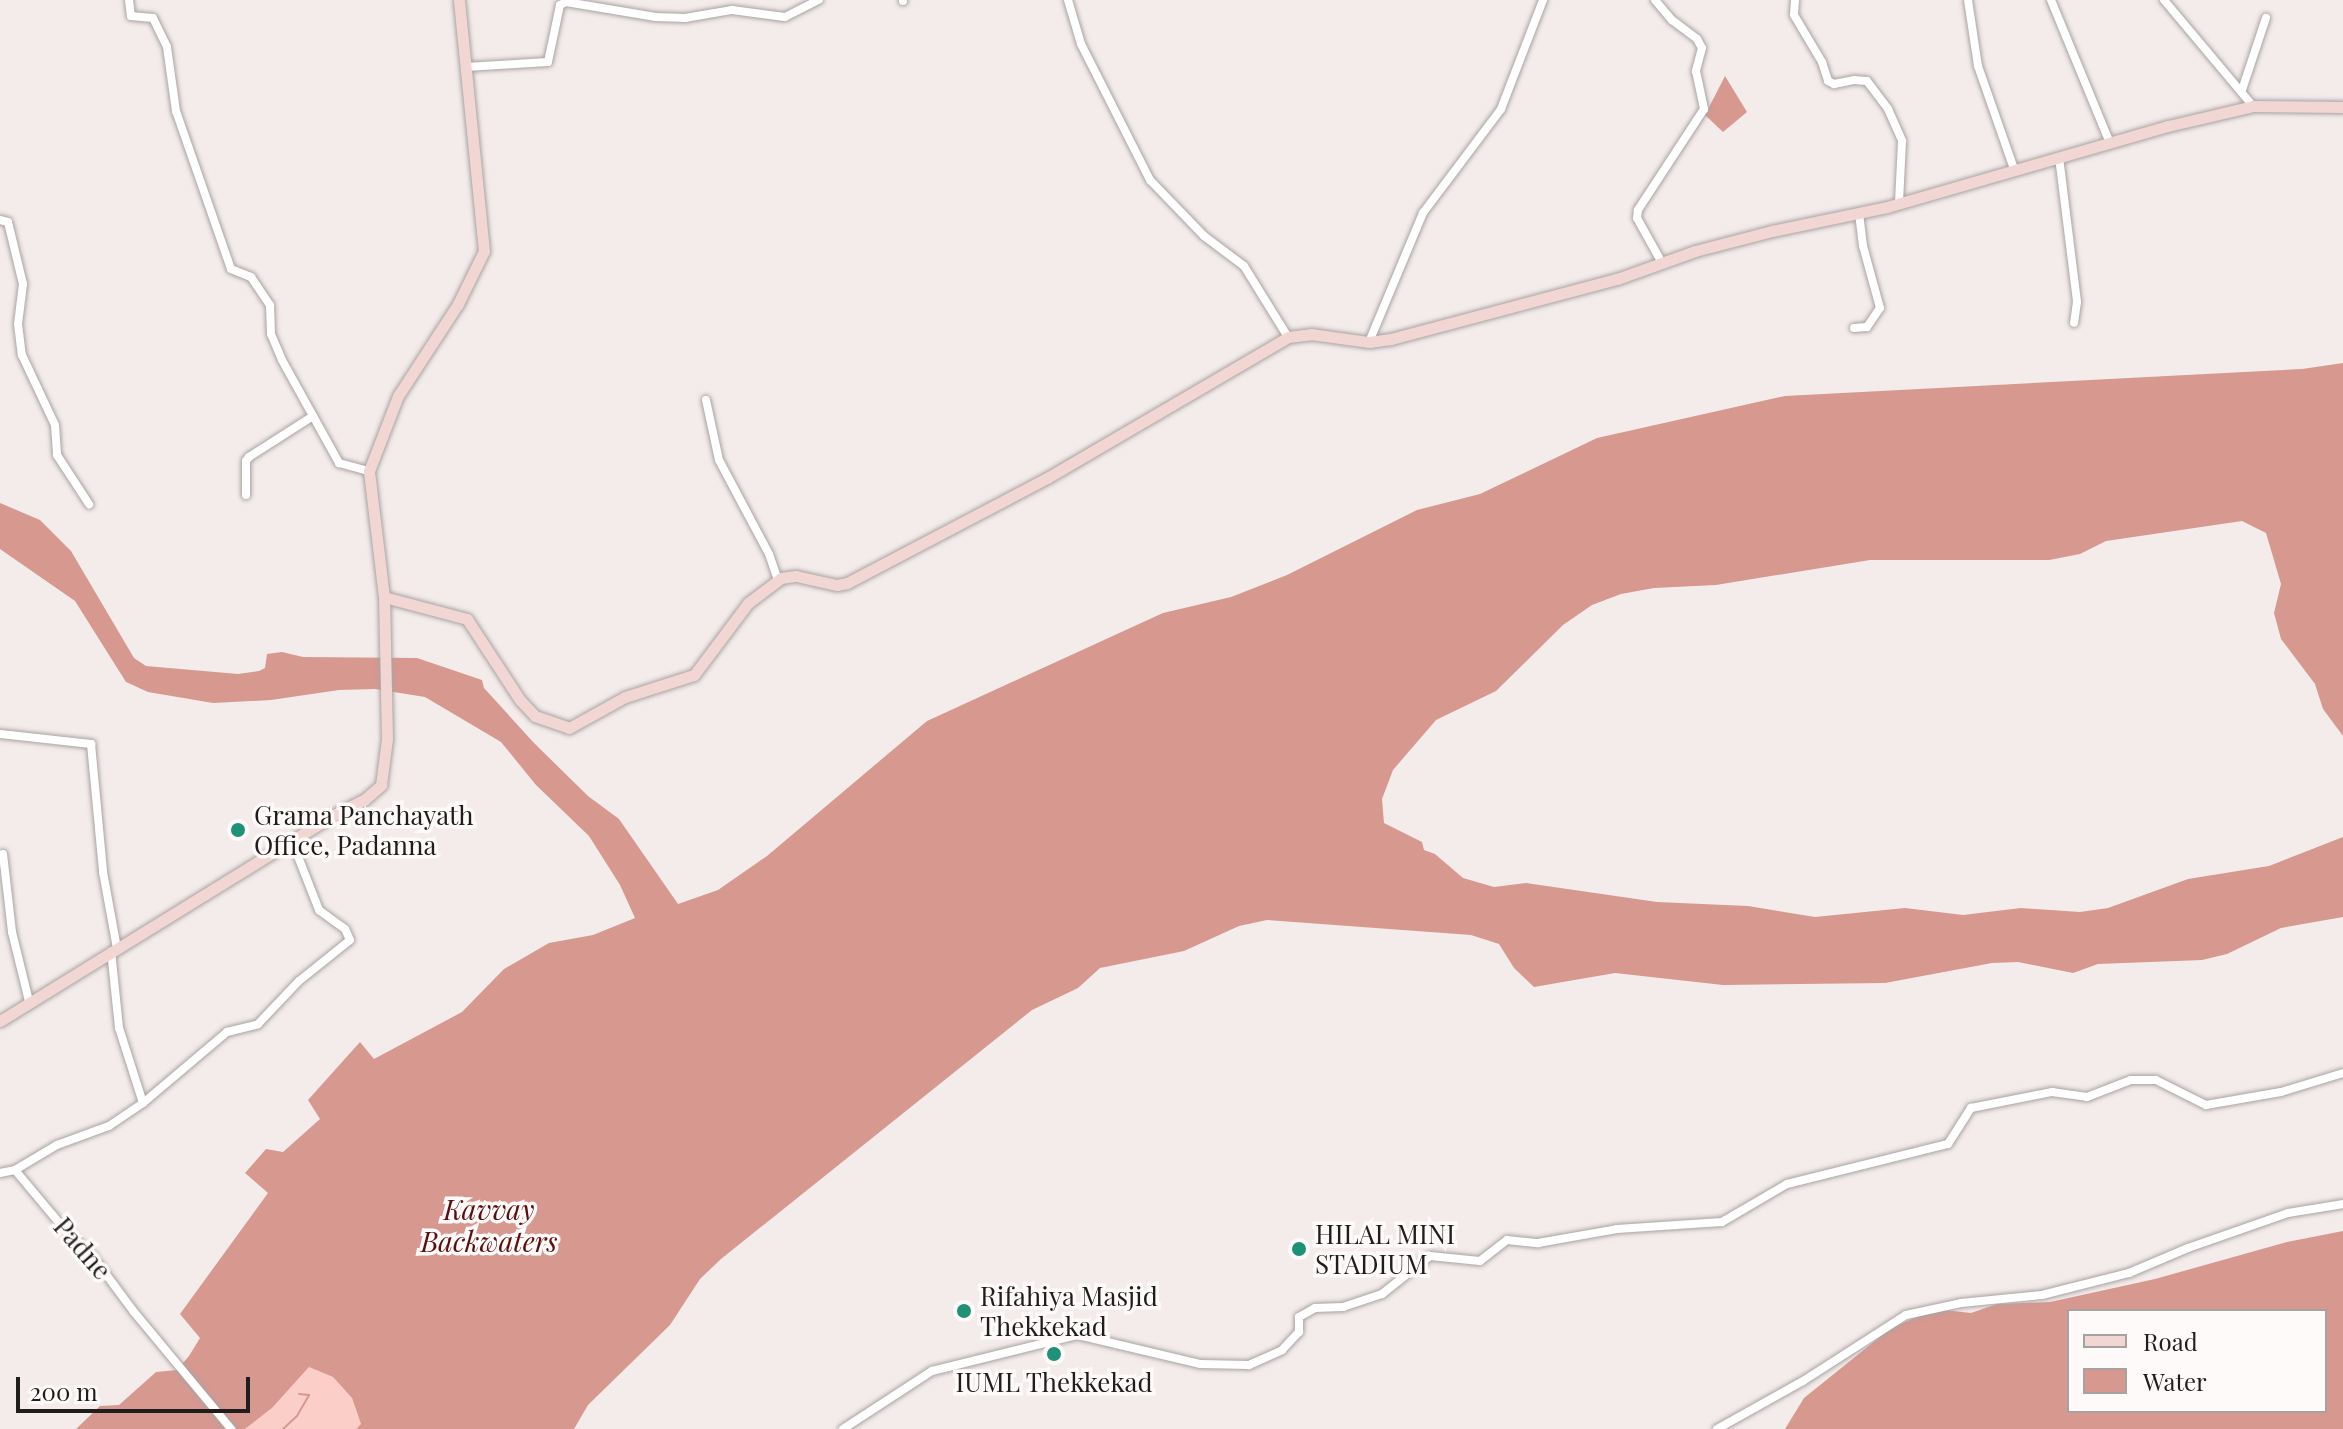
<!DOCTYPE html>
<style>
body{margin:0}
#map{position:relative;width:2343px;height:1429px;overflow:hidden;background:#f3eceb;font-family:"Playfair Display",serif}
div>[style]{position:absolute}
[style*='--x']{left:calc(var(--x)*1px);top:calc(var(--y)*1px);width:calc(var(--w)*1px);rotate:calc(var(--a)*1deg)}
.green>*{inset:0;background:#fccec8}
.water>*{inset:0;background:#d79890}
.stream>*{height:2px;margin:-1px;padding:0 1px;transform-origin:1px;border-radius:1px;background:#d79890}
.roads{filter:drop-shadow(0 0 2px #aaa3a2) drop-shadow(0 0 2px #aaa3a2)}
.street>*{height:8px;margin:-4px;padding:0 4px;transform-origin:4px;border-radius:4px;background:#fff}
.secondary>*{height:11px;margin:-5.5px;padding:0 5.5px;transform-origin:5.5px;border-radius:5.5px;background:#f1d6d4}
.dots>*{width:22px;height:22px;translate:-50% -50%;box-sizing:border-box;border:4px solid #fefaf9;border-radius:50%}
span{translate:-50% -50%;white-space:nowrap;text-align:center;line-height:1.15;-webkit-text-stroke:7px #fefaf9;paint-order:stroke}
.poi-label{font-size:26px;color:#201e1d}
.left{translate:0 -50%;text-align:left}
.street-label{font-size:26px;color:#201e1d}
.water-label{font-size:28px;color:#5a0f0e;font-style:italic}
.legend{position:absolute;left:2067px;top:1309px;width:260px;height:104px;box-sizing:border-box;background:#fefaf9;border:2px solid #a5a2a1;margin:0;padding:10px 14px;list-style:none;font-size:24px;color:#201e1d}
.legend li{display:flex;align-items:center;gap:16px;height:40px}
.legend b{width:40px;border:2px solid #a5a2a1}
.scale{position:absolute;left:16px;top:1377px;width:234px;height:36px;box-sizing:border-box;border:4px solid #201e1d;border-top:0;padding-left:10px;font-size:24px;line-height:28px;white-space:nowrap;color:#201e1d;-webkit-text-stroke:6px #fefaf9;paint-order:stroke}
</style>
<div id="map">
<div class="green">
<i style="clip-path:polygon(309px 1367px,333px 1377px,352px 1398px,361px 1424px,356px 1429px,245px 1429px,272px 1408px)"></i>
</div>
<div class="water">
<i style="clip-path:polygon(1725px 76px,1747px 112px,1723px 132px,1705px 115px)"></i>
<i style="clip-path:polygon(2343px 363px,2343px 736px,2323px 709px,2315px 684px,2281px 639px,2274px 613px,2281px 584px,2266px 533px,2242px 521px,2106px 541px,2080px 554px,2049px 560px,1870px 560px,1716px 585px,1654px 588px,1621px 594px,1592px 605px,1563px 625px,1496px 691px,1436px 720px,1393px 770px,1382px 799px,1384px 823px,1422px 842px,1424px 850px,1435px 854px,1463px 878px,1494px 887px,1526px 883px,1657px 902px,1748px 906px,1815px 917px,1905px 908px,1963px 915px,2021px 908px,2080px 912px,2108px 908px,2188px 879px,2269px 866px,2343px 837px,2343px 917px,2281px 928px,2227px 954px,2202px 960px,2098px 964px,2073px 973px,2018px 962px,1992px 963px,1885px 983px,1723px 985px,1615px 973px,1534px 987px,1514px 968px,1499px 944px,1471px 935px,1267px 920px,1239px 926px,1184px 951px,1100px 968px,1078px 988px,1032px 1010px,721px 1259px,700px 1279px,670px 1325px,588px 1405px,574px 1429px,356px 1429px,361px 1424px,352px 1398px,333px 1377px,309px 1367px,272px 1408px,245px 1429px,76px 1429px,100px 1406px,119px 1405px,156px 1372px,177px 1370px,189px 1356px,200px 1338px,180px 1314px,268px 1193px,245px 1173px,266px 1149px,283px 1152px,320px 1119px,308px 1100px,360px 1042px,374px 1059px,462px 1012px,504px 969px,549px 943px,593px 935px,635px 918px,620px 885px,589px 836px,536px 785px,501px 742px,425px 697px,375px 689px,339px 690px,271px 700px,213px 703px,148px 692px,126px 682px,75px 601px,0 549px,0 503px,40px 520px,71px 551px,134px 658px,146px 666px,238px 674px,259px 671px,265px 668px,267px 654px,282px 652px,303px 657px,417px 658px,482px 680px,484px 688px,534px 743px,588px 796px,619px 819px,678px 904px,718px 890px,767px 856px,927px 721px,1163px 613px,1231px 597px,1287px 575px,1417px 510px,1480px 494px,1597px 438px,1785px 396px,2302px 369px)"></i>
<i style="clip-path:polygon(evenodd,2343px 1231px,2343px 1429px,1785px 1429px,1804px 1398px,1891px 1328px,1917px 1317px,1944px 1310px,1971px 1313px,1997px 1304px,2050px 1302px,2155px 1279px,2287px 1242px,2343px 1231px,2069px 1311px,2325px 1311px,2325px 1411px,2069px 1411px,2069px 1311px)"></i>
</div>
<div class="stream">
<i style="--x:283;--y:1429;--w:19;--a:-43"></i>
<i style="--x:297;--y:1416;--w:24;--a:-60"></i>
<i style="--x:309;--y:1395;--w:10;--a:-174"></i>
</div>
<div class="roads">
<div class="street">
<i style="--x:129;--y:0;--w:16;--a:83"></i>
<i style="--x:131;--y:16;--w:22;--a:5"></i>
<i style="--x:153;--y:18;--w:32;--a:64"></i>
<i style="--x:167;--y:47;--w:65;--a:82"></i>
<i style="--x:176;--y:111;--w:167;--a:70.8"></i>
<i style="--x:231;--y:269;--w:22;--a:22"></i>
<i style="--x:251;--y:277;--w:34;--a:56"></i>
<i style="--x:270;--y:305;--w:29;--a:88"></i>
<i style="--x:271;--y:334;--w:28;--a:67"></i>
<i style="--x:282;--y:360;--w:118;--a:61"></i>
<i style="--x:339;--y:463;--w:31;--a:15"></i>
<i style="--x:903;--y:0;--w:1;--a:90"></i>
<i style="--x:1068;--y:0;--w:46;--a:73.5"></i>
<i style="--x:1081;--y:44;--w:153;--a:63.1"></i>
<i style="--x:1150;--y:180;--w:78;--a:46"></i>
<i style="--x:1204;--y:236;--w:50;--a:36.9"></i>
<i style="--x:1244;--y:266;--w:84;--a:58.2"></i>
<i style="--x:1655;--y:0;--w:26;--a:50"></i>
<i style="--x:1672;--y:20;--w:31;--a:37"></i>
<i style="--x:1697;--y:39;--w:10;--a:61"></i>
<i style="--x:1702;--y:48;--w:24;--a:105"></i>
<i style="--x:1696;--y:71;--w:39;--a:78"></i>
<i style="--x:1704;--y:109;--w:121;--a:123.2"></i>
<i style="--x:1638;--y:210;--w:8;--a:97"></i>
<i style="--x:1637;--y:218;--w:51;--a:60.9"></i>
<i style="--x:1795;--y:0;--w:15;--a:94"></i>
<i style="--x:1794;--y:15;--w:55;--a:59.2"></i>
<i style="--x:1822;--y:62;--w:20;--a:72"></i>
<i style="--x:1828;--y:81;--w:7;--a:27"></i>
<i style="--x:1834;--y:84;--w:20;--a:-11"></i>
<i style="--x:1854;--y:80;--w:13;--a:4"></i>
<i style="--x:1867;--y:81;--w:35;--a:53"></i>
<i style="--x:1888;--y:109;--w:35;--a:66"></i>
<i style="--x:1902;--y:141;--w:62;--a:92.8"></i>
<i style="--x:1968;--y:0;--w:67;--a:81.4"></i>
<i style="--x:1978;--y:66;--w:109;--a:70.7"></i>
<i style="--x:2051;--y:0;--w:155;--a:67.6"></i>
<i style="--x:2164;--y:0;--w:138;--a:50"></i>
<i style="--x:466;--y:67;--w:82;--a:-3.5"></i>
<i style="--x:548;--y:62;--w:58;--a:-78.1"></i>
<i style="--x:560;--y:5;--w:7;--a:-27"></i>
<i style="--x:566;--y:2;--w:91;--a:9.5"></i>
<i style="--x:656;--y:17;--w:29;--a:2"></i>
<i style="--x:685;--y:18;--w:48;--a:-9.7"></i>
<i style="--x:732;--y:10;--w:53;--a:7.5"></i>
<i style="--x:785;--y:17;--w:38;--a:-27"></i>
<i style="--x:2242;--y:90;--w:76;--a:-71.6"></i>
<i style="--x:2059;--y:157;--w:146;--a:82.9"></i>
<i style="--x:2077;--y:302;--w:21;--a:98"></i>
<i style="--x:0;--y:220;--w:8;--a:14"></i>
<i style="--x:8;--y:222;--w:64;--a:76.4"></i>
<i style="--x:23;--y:284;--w:40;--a:97.1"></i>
<i style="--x:18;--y:324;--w:31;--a:83"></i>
<i style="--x:22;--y:355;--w:77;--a:64.8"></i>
<i style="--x:55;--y:425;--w:30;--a:86"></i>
<i style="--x:57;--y:455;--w:59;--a:56.9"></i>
<i style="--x:1854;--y:328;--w:13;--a:-4"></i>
<i style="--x:1867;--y:327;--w:23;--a:-56"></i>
<i style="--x:1880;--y:308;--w:64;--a:-105.3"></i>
<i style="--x:1863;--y:246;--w:33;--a:-97"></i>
<i style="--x:1369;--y:342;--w:140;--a:-67.3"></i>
<i style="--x:1423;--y:213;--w:130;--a:-53.1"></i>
<i style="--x:1501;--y:109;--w:117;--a:-68.9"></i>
<i style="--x:706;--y:400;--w:61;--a:77.8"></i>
<i style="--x:719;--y:460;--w:106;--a:62"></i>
<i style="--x:769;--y:554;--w:28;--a:71"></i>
<i style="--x:246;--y:495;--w:34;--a:-90"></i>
<i style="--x:246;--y:461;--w:5;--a:-53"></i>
<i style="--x:249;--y:457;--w:76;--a:-32.6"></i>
<i style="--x:0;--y:734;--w:92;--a:6.3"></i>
<i style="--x:91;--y:744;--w:129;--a:84.6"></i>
<i style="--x:103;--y:872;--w:77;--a:79.6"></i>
<i style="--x:3;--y:854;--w:79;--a:83.4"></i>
<i style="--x:12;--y:932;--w:71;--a:76.2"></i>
<i style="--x:143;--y:1103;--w:110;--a:-40.2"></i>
<i style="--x:227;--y:1032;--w:32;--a:-14"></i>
<i style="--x:258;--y:1024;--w:59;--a:-46.4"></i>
<i style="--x:299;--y:981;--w:65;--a:-38.8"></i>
<i style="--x:350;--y:940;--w:12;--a:-114"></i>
<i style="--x:345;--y:929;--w:32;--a:-144"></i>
<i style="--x:319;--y:910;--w:74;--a:-111.4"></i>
<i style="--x:15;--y:1170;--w:49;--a:-30.8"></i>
<i style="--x:57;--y:1145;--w:55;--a:-20.1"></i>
<i style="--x:109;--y:1126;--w:41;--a:-34.1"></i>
<i style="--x:143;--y:1103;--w:79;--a:-107.7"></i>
<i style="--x:119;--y:1028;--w:77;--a:-95.9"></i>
<i style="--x:0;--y:1173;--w:15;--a:-11"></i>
<i style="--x:15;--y:1170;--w:80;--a:50.1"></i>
<i style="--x:66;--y:1231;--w:34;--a:43"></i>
<i style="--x:91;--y:1254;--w:72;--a:53.4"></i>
<i style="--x:134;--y:1312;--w:152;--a:50.3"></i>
<i style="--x:843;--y:1429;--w:106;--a:-33.1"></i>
<i style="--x:932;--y:1371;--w:150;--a:-13.9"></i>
<i style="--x:1078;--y:1335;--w:125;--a:13.4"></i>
<i style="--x:1200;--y:1364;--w:49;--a:1.2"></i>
<i style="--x:1249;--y:1365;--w:36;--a:-24"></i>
<i style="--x:1282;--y:1350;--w:25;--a:-47"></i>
<i style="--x:1299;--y:1332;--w:15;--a:-90"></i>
<i style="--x:1299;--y:1317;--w:18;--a:-29"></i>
<i style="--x:1315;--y:1308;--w:28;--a:-2"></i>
<i style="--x:1343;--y:1307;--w:41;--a:-18.4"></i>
<i style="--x:1382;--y:1294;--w:61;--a:-38.4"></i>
<i style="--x:1430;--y:1256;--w:50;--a:5.7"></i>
<i style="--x:1480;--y:1261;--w:34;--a:-38"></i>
<i style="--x:1507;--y:1240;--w:31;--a:6"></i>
<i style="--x:1538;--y:1243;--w:80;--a:-10"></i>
<i style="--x:1617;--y:1229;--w:105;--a:-3.8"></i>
<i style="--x:1722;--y:1222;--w:75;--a:-30.3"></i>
<i style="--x:1787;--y:1184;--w:166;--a:-14"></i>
<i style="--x:1948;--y:1144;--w:43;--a:-57.4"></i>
<i style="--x:1971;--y:1108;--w:83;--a:-11.2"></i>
<i style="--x:2052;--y:1092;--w:35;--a:8"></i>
<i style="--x:2087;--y:1097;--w:47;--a:-21.1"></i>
<i style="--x:2131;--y:1080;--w:25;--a:0"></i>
<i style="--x:2156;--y:1080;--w:56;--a:26.6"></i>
<i style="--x:2206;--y:1105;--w:76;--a:-9.8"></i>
<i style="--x:2281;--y:1092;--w:65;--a:-17"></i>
<i style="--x:1717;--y:1429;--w:98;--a:-29.2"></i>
<i style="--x:1803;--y:1381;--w:122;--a:-32.7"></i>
<i style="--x:1906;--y:1315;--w:56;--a:-12.3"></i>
<i style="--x:1961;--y:1303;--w:81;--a:-5.6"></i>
<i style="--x:2042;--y:1295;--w:90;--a:-14.2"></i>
<i style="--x:2129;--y:1273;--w:64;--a:-23"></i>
<i style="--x:2188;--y:1248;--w:106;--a:-19.3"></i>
<i style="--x:2288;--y:1213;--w:56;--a:-9.3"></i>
</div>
<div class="secondary">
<i style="--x:384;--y:597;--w:86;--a:14.8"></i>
<i style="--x:467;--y:619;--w:97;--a:56.8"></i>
<i style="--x:520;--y:700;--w:22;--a:47"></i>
<i style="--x:535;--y:716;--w:36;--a:19"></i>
<i style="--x:569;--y:728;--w:64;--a:-29"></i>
<i style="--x:625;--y:697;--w:72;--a:-17.7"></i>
<i style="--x:694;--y:675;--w:90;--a:-53.1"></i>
<i style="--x:748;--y:603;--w:41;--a:-37.1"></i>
<i style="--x:781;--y:578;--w:15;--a:-8"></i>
<i style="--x:796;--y:576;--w:42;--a:12.4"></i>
<i style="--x:837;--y:585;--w:10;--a:-11"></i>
<i style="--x:847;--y:583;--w:226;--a:-27.7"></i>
<i style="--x:1047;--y:478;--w:279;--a:-30.3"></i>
<i style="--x:1288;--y:337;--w:23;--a:-7"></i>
<i style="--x:1311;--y:334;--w:59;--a:7.9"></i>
<i style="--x:1369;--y:342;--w:22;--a:-8"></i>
<i style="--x:1391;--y:339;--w:234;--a:-14.9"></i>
<i style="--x:1617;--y:279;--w:83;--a:-19.7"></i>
<i style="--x:1695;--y:251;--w:80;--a:-14.6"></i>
<i style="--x:1772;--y:231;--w:117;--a:-11.8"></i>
<i style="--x:1887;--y:207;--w:292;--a:-16.1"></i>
<i style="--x:2168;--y:126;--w:87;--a:-13.2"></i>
<i style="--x:2253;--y:106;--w:90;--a:0.6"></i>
<i style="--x:0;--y:1021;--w:388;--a:-31.7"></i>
<i style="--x:330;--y:817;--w:38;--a:-27"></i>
<i style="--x:364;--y:800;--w:23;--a:-41"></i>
<i style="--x:381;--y:785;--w:46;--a:-82.6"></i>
<i style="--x:387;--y:739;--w:142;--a:-91.2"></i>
<i style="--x:384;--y:597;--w:127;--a:-96.8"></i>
<i style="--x:369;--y:471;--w:80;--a:-68.9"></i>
<i style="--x:398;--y:396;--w:110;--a:-56.9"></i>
<i style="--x:458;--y:304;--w:59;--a:-63.9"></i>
<i style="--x:484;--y:251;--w:252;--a:-95.7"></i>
</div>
</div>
<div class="dots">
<i style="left:238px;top:830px;background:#1e9276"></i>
<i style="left:1299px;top:1249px;background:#1e9276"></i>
<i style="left:964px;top:1311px;background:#1e9276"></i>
<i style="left:1054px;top:1354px;background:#1e9276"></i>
</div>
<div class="poi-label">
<span class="left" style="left:254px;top:830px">Grama Panchayath<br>Office, Padanna</span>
<span class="left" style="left:1315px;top:1249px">HILAL MINI<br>STADIUM</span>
<span class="left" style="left:980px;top:1311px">Rifahiya Masjid<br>Thekkekad</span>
<span style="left:1054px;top:1382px">IUML Thekkekad</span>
</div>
<div class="street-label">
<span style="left:83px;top:1248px;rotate:49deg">Padne</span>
</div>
<div class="water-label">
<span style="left:489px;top:1225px">Kavvay<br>Backwaters</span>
</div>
<ul class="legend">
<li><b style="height:10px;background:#f1d6d4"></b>Road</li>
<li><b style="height:22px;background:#d79890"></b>Water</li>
</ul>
<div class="scale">200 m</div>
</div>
